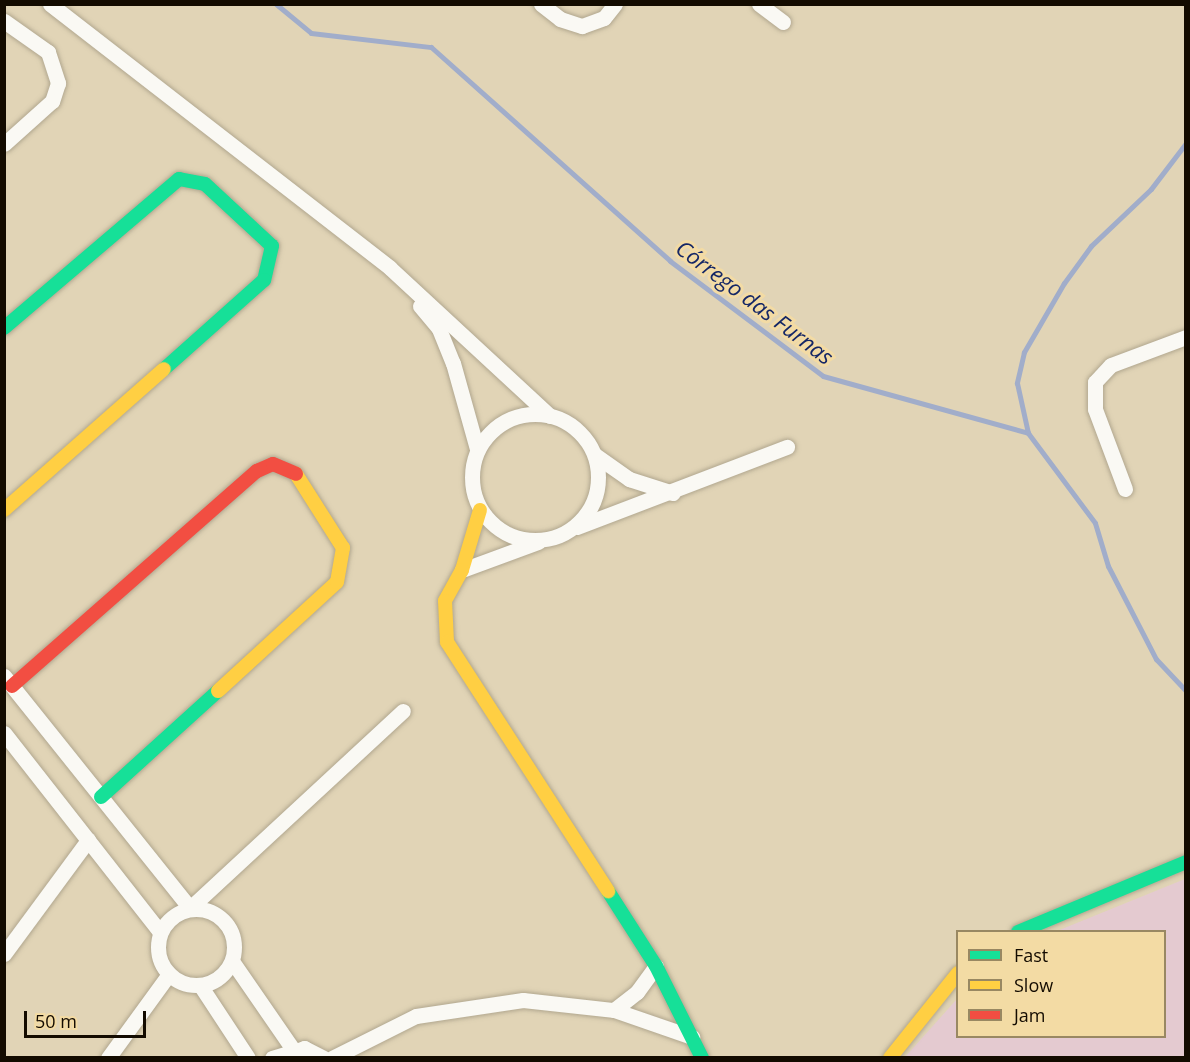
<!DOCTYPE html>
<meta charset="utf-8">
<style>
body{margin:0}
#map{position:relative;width:1190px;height:1062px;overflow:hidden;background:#e1d4b6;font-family:"Open Sans",sans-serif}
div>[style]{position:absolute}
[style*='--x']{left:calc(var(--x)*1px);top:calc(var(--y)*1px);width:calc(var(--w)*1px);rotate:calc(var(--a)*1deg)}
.green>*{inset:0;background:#e4cad0}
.stream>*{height:5px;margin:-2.5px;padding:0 2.5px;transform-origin:2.5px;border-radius:2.5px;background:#a1adca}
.roads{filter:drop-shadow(0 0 2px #b1a78f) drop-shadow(0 0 2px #b1a78f)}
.street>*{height:15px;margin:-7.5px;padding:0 7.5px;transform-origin:7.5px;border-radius:7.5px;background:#faf9f4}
.street>.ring{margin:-7.5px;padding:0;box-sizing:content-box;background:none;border:15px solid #faf9f4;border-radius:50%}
.fast>*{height:14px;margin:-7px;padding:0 7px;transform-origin:7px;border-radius:7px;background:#16e098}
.slow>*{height:14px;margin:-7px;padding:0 7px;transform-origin:7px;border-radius:7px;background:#ffcf43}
.jam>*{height:14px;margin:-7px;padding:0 7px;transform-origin:7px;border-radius:7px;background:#f24e42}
span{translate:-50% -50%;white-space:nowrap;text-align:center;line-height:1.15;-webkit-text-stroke:6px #f3dba4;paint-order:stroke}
.water-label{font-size:22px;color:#152766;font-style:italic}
.frame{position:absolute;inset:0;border:6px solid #130b00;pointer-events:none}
.legend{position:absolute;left:956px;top:930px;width:210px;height:108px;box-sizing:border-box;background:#f3dba4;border:2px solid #998862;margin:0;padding:8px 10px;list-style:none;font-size:18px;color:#130b00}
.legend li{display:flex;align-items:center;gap:12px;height:30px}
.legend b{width:30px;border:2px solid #998862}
.scale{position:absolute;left:24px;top:1011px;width:122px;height:27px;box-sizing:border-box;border:3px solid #130b00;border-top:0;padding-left:8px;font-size:18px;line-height:21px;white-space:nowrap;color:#130b00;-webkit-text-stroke:4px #f3dba4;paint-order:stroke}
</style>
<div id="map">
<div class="green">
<i style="clip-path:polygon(1185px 879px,1185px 1057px,905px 1057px,957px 999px,958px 1036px,1164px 1036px,1164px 932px,1057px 931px)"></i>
</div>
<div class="stream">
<i style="--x:276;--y:4;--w:45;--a:39.6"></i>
<i style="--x:311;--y:33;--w:121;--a:6.7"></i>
<i style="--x:431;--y:47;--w:321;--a:41.8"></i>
<i style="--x:670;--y:261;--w:191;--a:36.9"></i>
<i style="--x:823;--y:376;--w:213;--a:15.5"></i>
<i style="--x:1186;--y:143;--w:58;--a:127.3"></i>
<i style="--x:1151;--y:189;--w:83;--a:136.5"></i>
<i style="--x:1091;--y:246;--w:46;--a:126.1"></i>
<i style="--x:1064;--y:283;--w:80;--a:120.1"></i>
<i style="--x:1024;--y:352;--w:32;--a:103"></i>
<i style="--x:1017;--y:383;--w:51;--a:77.6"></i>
<i style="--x:1028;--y:433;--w:112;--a:53.3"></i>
<i style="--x:1095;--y:523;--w:45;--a:73.2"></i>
<i style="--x:1108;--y:566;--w:105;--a:62.7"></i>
<i style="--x:1156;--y:659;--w:44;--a:46.8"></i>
</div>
<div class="roads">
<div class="street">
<i style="--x:50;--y:4;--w:430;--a:37.8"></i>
<i style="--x:390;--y:268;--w:218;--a:42.8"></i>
<i style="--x:541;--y:4;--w:24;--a:38"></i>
<i style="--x:560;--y:19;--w:23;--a:18"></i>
<i style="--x:582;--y:26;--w:23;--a:-20"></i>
<i style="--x:604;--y:18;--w:18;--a:-52"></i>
<i style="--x:759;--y:4;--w:30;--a:37"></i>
<i style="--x:4;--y:21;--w:54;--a:35.2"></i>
<i style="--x:48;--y:52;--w:33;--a:72"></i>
<i style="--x:58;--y:83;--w:19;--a:108"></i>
<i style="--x:52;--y:101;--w:64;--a:138.1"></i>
<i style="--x:420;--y:306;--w:30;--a:50"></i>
<i style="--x:439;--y:329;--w:37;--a:68"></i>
<i style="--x:453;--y:363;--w:89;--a:74.4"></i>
<i class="ring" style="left:472px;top:414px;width:111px;height:111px"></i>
<i style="--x:595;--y:455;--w:42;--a:35.2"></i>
<i style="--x:629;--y:479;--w:46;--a:17.7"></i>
<i style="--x:1125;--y:489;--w:85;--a:-110.6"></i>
<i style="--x:1095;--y:409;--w:27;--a:-90"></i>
<i style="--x:1095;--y:382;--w:23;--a:-47"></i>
<i style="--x:1111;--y:365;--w:80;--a:-20.5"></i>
<i style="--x:577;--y:527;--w:225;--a:-20.9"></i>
<i style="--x:462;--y:570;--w:81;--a:-20.2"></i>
<i style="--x:4;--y:676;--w:297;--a:51.3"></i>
<i style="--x:190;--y:908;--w:290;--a:-42.8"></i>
<i style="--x:4;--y:733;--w:253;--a:51.9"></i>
<i class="ring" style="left:158px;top:909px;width:61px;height:61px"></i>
<i style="--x:4;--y:954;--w:142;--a:-53.6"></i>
<i style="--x:232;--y:961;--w:106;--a:55.4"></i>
<i style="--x:200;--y:985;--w:87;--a:56.7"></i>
<i style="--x:614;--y:1010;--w:29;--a:-38"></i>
<i style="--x:637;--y:992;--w:32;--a:-54"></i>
<i style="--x:108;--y:1058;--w:104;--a:-54"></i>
<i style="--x:272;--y:1058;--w:34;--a:-17"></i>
<i style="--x:304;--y:1048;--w:22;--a:27"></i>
<i style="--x:332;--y:1058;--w:94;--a:-26.6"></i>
<i style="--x:416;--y:1016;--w:108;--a:-8.5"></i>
<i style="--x:523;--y:1000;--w:92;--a:6.3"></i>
<i style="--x:614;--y:1010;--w:83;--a:19.1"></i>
</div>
<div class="fast">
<i style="--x:4;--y:328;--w:230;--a:-40.4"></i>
<i style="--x:179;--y:179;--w:26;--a:11"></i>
<i style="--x:205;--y:184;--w:91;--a:42.8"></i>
<i style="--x:272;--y:246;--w:35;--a:103"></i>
<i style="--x:264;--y:280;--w:134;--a:138.3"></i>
<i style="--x:101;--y:797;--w:158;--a:-42.2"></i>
<i style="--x:608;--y:891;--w:89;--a:57.4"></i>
<i style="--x:656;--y:966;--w:103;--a:63.4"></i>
<i style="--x:1018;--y:932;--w:182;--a:-22.6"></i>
</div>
<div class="slow">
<i style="--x:4;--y:510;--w:213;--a:-41.4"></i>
<i style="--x:480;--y:510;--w:63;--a:106.7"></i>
<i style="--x:462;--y:570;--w:35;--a:119"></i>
<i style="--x:445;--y:601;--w:41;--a:87.2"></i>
<i style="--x:447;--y:642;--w:297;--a:57.1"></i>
<i style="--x:218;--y:691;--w:161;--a:-42.5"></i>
<i style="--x:337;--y:582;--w:35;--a:-80"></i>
<i style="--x:343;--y:548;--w:88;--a:-122.4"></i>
<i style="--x:890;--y:1058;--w:109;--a:-51.3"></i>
</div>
<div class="jam">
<i style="--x:12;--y:686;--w:326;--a:-41.3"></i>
<i style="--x:257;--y:471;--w:17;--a:-24"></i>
<i style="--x:273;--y:464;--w:25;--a:23"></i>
</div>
</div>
<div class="water-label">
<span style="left:755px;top:302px;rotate:37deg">Córrego das Furnas</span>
</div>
<div class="frame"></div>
<ul class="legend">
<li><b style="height:8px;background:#16e098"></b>Fast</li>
<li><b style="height:8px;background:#ffcf43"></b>Slow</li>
<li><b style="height:8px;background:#f24e42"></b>Jam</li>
</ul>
<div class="scale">50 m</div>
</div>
